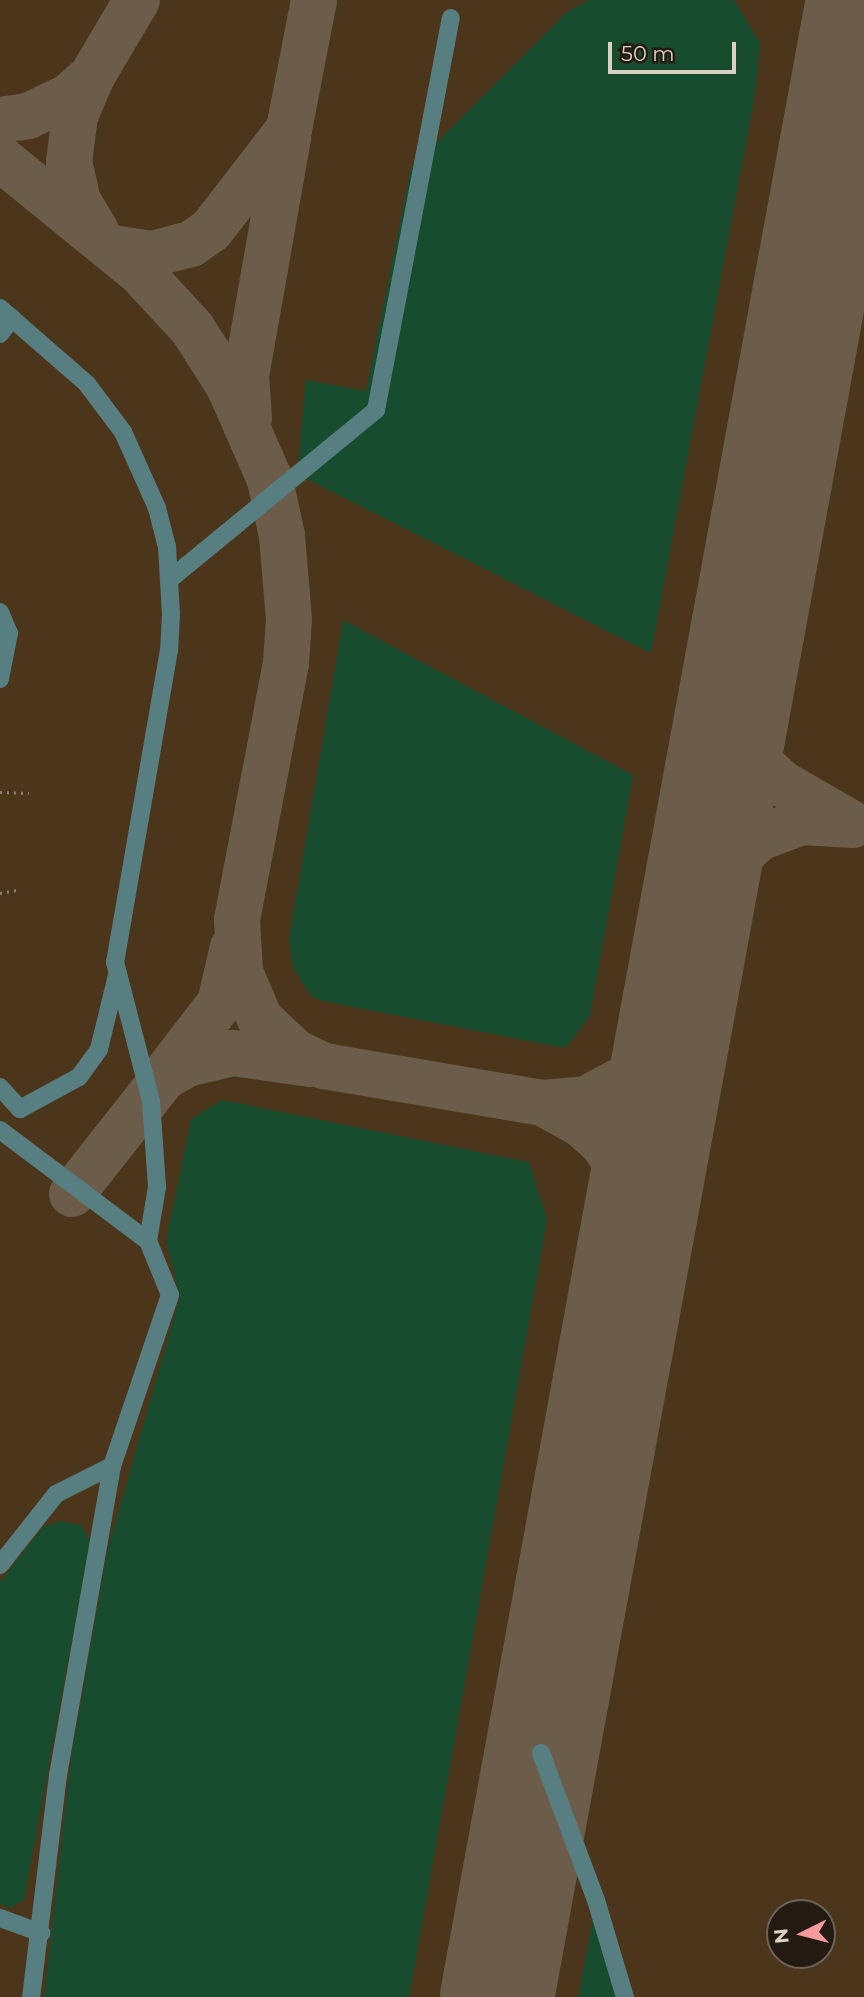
<!DOCTYPE html>
<style>
body{margin:0}
#map{position:relative;width:864px;height:1997px;overflow:hidden;background:#42311d;font-family:Montserrat,sans-serif}
div>[style]{position:absolute}
[style*='--x']{left:calc(var(--x)*1px);top:calc(var(--y)*1px);width:calc(var(--w)*1px);rotate:calc(var(--a)*1deg)}
.built>*{inset:0;background:#4c361b}
.green>*{inset:0;background:#174c2e}
.taxiway>*{height:46px;margin:-23px;padding:0 23px;transform-origin:23px;border-radius:23px;background:#6c5d4b}
.runway>*{height:114px;margin:-57px;padding:0 57px;transform-origin:57px;border-radius:57px;background:#6c5d4b}
.path>*{height:2.5px;margin-top:-1.25px;transform-origin:0;background:repeating-linear-gradient(90deg,#8d7f6f 0 2px,transparent 0 7px)}
.minor>*{height:18px;margin:-9px;padding:0 9px;transform-origin:9px;border-radius:9px;background:#577f81}
span{translate:-50% -50%;white-space:nowrap;text-align:center;line-height:1.15;-webkit-text-stroke:5px #231b12;paint-order:stroke}
.north{position:absolute;left:766px;top:1899px;width:70px;height:70px;box-sizing:border-box;background:#231b12;border:2px solid #6c6359;border-radius:50%;rotate:264deg;font-size:19px;font-weight:700;line-height:28px;text-align:center;color:#dad0c3}
.north::after{content:'';display:block;margin:auto;width:24px;height:32px;background:#f59b9c;clip-path:polygon(50% 0,100% 100%,50% 72%,0 100%)}
.scale{position:absolute;left:608px;top:42px;width:128px;height:32px;box-sizing:border-box;border:4px solid #dad0c3;border-top:0;padding-left:9px;font-size:21px;line-height:24px;white-space:nowrap;color:#dad0c3;-webkit-text-stroke:5px #231b12;paint-order:stroke}
</style>
<div id="map">
<div class="built">
<i style="clip-path:polygon(evenodd,0 0,864px 0,864px 1997px,0 1997px,0 0,780px 1913px,822px 1913px,822px 1955px,780px 1955px,780px 1913px)"></i>
</div>
<div class="green">
<i style="clip-path:polygon(589px 0,734px 0,760px 43px,755px 94px,651px 653px,297px 474px,306px 380px,366px 391px,411px 168px,567px 12px)"></i>
<i style="clip-path:polygon(343px 620px,633px 775px,590px 1016px,565px 1048px,323px 1001px,311px 996px,293px 967px,289px 939px)"></i>
<i style="clip-path:polygon(222px 1100px,529px 1162px,547px 1220px,409px 1997px,44px 1997px,71px 1759px,108px 1548px,180px 1297px,166px 1241px,191px 1119px)"></i>
<i style="clip-path:polygon(61px 1521px,81px 1525px,90px 1541px,24px 1900px,10px 1908px,0 1904px,0 1582px,44px 1526px)"></i>
<i style="clip-path:polygon(594px 1913px,619px 1997px,578px 1997px)"></i>
</div>
<div class="taxiway">
<i style="--x:92;--y:76;--w:43;--a:113"></i>
<i style="--x:75;--y:116;--w:46;--a:97.4"></i>
<i style="--x:69;--y:162;--w:40;--a:77"></i>
<i style="--x:78;--y:201;--w:35;--a:59"></i>
<i style="--x:0;--y:120;--w:28;--a:-8"></i>
<i style="--x:28;--y:116;--w:44;--a:-25.4"></i>
<i style="--x:68;--y:97;--w:32;--a:-41"></i>
<i style="--x:92;--y:76;--w:88;--a:-59.4"></i>
<i style="--x:0;--y:158;--w:182;--a:39.2"></i>
<i style="--x:141;--y:273;--w:75;--a:47.2"></i>
<i style="--x:192;--y:328;--w:69;--a:57.5"></i>
<i style="--x:229;--y:386;--w:103;--a:66.4"></i>
<i style="--x:270;--y:480;--w:57;--a:77.9"></i>
<i style="--x:282;--y:536;--w:83;--a:85.2"></i>
<i style="--x:289;--y:619;--w:44;--a:93.9"></i>
<i style="--x:286;--y:663;--w:262;--a:100.8"></i>
<i style="--x:237;--y:920;--w:52;--a:86.7"></i>
<i style="--x:240;--y:972;--w:51;--a:66.9"></i>
<i style="--x:260;--y:1019;--w:48;--a:43.3"></i>
<i style="--x:295;--y:1052;--w:32;--a:26"></i>
<i style="--x:324;--y:1066;--w:222;--a:9.6"></i>
<i style="--x:543;--y:1103;--w:43;--a:28.9"></i>
<i style="--x:581;--y:1124;--w:31;--a:42"></i>
<i style="--x:604;--y:1145;--w:34;--a:58"></i>
<i style="--x:622;--y:1174;--w:43;--a:76.6"></i>
<i style="--x:632;--y:1216;--w:43;--a:90"></i>
<i style="--x:112;--y:248;--w:40;--a:8.5"></i>
<i style="--x:152;--y:254;--w:40;--a:-14.4"></i>
<i style="--x:191;--y:244;--w:24;--a:-35"></i>
<i style="--x:211;--y:230;--w:128;--a:-52.3"></i>
<i style="--x:289;--y:129;--w:131;--a:-79"></i>
<i style="--x:249;--y:418;--w:42;--a:-94.1"></i>
<i style="--x:246;--y:376;--w:243;--a:-80"></i>
<i style="--x:736;--y:693;--w:38;--a:84"></i>
<i style="--x:740;--y:731;--w:30;--a:63"></i>
<i style="--x:754;--y:758;--w:39;--a:42"></i>
<i style="--x:783;--y:784;--w:76;--a:29.9"></i>
<i style="--x:693;--y:929;--w:60;--a:-63.4"></i>
<i style="--x:720;--y:875;--w:54;--a:-43.5"></i>
<i style="--x:759;--y:838;--w:46;--a:-20.4"></i>
<i style="--x:802;--y:822;--w:51;--a:3.4"></i>
<i style="--x:167;--y:1072;--w:87;--a:-52.5"></i>
<i style="--x:220;--y:1003;--w:57;--a:-76.9"></i>
<i style="--x:543;--y:1103;--w:43;--a:-5.3"></i>
<i style="--x:586;--y:1099;--w:53;--a:-28"></i>
<i style="--x:633;--y:1074;--w:45;--a:-49.5"></i>
<i style="--x:662;--y:1040;--w:59;--a:-70"></i>
<i style="--x:72;--y:1194;--w:149;--a:-51.8"></i>
<i style="--x:164;--y:1077;--w:26;--a:-29"></i>
<i style="--x:187;--y:1064;--w:47;--a:-13.4"></i>
<i style="--x:233;--y:1053;--w:78;--a:8.1"></i>
</div>
<div class="runway">
<i style="--x:497;--y:1997;--w:2030;--a:-79.61"></i>
</div>
<div class="path">
<i style="--x:0;--y:792;--w:29;--a:2"></i>
<i style="--x:0;--y:893;--w:17;--a:-10"></i>
</div>
<div class="minor">
<i style="--x:0;--y:308;--w:116;--a:41.1"></i>
<i style="--x:87;--y:384;--w:60;--a:53.1"></i>
<i style="--x:123;--y:432;--w:83;--a:65.9"></i>
<i style="--x:157;--y:508;--w:40;--a:75.6"></i>
<i style="--x:167;--y:547;--w:67;--a:86.6"></i>
<i style="--x:171;--y:614;--w:36;--a:93"></i>
<i style="--x:169;--y:650;--w:317;--a:99.8"></i>
<i style="--x:115;--y:962;--w:144;--a:75.5"></i>
<i style="--x:151;--y:1101;--w:86;--a:86"></i>
<i style="--x:157;--y:1187;--w:55;--a:99.5"></i>
<i style="--x:148;--y:1241;--w:58;--a:67.8"></i>
<i style="--x:170;--y:1295;--w:181;--a:108.7"></i>
<i style="--x:112;--y:1466;--w:314;--a:99.9"></i>
<i style="--x:58;--y:1775;--w:224;--a:96.9"></i>
<i style="--x:0;--y:334;--w:20;--a:-53"></i>
<i style="--x:169;--y:580;--w:268;--a:-39.4"></i>
<i style="--x:376;--y:410;--w:399;--a:-79.2"></i>
<i style="--x:0;--y:612;--w:23;--a:67"></i>
<i style="--x:9;--y:633;--w:47;--a:101.1"></i>
<i style="--x:0;--y:1087;--w:30;--a:48"></i>
<i style="--x:20;--y:1109;--w:67;--a:-28.5"></i>
<i style="--x:79;--y:1077;--w:34;--a:-54"></i>
<i style="--x:99;--y:1049;--w:76;--a:-76.3"></i>
<i style="--x:0;--y:1130;--w:185;--a:36.9"></i>
<i style="--x:0;--y:1565;--w:90;--a:-51.7"></i>
<i style="--x:56;--y:1494;--w:63;--a:-26.6"></i>
<i style="--x:541;--y:1753;--w:157;--a:69.5"></i>
<i style="--x:596;--y:1900;--w:101;--a:73.4"></i>
<i style="--x:0;--y:1918;--w:44;--a:20.1"></i>
</div>
<div class="north">N</div>
<div class="scale">50 m</div>
</div>
